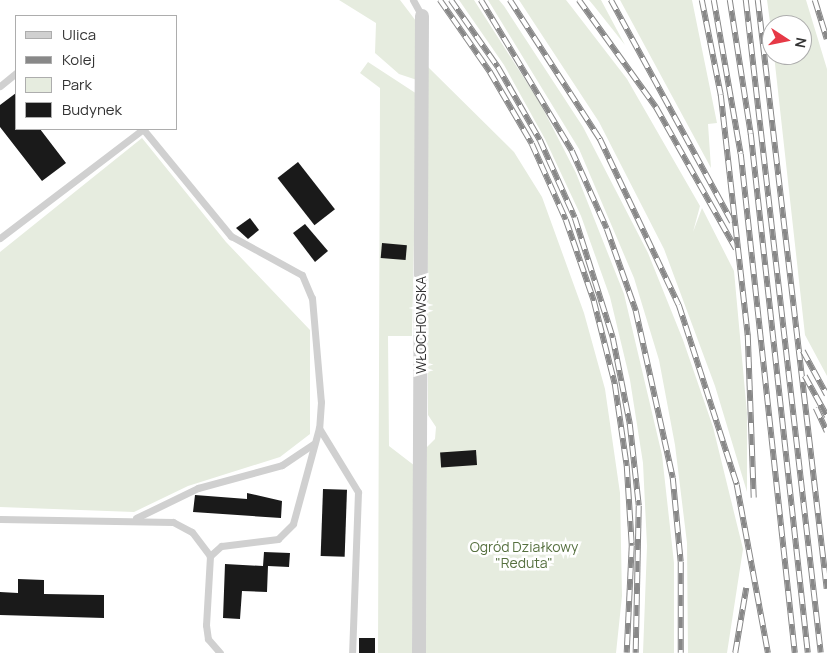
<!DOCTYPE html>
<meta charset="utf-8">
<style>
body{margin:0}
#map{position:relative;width:827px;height:653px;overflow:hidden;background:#fff;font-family:Manrope,sans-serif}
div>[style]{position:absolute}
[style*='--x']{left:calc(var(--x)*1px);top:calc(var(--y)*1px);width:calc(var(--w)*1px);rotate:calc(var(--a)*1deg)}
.green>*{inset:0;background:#e6ecdf}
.building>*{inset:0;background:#1a1a1a;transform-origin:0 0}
.service>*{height:7px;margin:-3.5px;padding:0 3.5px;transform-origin:3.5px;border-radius:3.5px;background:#d0d0d0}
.minor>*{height:14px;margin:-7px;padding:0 7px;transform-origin:7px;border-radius:7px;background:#d0d0d0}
.rail>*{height:5.5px;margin-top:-2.75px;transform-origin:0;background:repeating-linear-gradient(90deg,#fff 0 11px,#888 0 22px);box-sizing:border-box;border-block:1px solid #888}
span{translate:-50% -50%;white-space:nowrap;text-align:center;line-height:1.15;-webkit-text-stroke:5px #fff;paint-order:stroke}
.street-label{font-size:14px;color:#333}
.park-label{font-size:14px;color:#56703f}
.legend{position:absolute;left:15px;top:15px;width:162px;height:115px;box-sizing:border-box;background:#fff;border:1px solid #adadad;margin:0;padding:6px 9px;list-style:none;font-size:15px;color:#333}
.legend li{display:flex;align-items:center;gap:10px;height:25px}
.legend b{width:25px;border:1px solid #adadad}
.north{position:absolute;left:762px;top:15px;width:50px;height:50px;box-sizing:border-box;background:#fff;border:1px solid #adadad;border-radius:50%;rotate:101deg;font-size:14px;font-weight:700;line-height:20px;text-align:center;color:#333}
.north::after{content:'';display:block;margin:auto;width:18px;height:22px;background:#e63946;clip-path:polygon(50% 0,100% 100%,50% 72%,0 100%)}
</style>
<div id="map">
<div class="green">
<i style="clip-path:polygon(339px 0,400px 0,416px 21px,417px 80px,399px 74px,375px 53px,376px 23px)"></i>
<i style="clip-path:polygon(459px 0,474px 0,540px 103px,576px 173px,624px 294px,662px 455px,674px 563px,674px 653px,643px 653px,647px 546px,643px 463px,630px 380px,610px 297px,581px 216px,545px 139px,504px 65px)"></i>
<i style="clip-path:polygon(488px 0,499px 0,504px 6px,583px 127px,648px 253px,683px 340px,713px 427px,743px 549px,727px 653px,688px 653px,687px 543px,675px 445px,659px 360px,634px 278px,579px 149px)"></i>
<i style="clip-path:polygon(519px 0,566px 0,570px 5px,627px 79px,700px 206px,693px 232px,702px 208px,734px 271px,747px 413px,747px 492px,715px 386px,664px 249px,599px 122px)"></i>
<i style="clip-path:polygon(589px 0,601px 0,625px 45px,594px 6px)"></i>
<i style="clip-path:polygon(620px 0,692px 0,717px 123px,708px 124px,711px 168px)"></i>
<i style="clip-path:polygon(767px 0,806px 0,827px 69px,827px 376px,805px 335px,774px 55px,802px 55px,802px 25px,772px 25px,772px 37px)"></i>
<i style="clip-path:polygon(368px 62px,417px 94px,412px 336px,388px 336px,389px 446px,415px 466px,412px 653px,378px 653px,380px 88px,360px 73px)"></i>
<i style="clip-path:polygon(427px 66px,514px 152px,542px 197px,584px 313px,605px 389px,620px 493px,622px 596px,616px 653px,426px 653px,427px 447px,435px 439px,436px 427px,428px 415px)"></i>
<i style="clip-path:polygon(142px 138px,226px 242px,310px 330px,310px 434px,280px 457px,188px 486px,134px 512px,0 507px,0 252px)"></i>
</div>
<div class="building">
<i style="clip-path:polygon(16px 93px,16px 129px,40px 129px,66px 163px,42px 181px,0 127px,0 105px)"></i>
<i style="left:298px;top:162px;width:60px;height:26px;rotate:52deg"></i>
<i style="clip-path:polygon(250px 218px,259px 230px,248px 239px,236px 228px)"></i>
<i style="clip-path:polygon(305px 224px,328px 251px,315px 262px,293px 233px)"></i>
<i style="left:382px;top:243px;width:25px;height:15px;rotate:5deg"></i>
<i style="left:476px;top:450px;width:15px;height:36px;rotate:86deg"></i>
<i style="left:323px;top:489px;width:24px;height:67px;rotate:2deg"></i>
<i style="clip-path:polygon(247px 493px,282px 501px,281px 518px,193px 512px,195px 495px,247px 499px)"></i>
<i style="clip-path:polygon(264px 552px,290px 553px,289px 567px,268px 566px,267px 592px,242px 591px,240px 619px,223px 618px,225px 564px,263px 566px)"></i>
<i style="clip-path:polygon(18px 579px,44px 580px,44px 594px,104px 595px,104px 618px,0 615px,0 592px,18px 593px)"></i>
<i style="left:359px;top:638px;width:16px;height:15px"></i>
</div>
<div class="service">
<i style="--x:413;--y:0;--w:18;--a:61"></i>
<i style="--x:0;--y:86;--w:21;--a:-39"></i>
<i style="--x:0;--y:238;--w:180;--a:-37.3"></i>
<i style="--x:143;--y:129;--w:139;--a:50.6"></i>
<i style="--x:231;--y:236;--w:81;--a:28.8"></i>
<i style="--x:302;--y:275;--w:25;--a:67"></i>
<i style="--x:312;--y:298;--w:104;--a:85.1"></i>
<i style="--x:321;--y:402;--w:26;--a:94"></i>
<i style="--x:319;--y:428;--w:99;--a:105.2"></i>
<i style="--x:293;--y:524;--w:21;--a:135"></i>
<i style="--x:278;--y:539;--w:57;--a:173"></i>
<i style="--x:221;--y:546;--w:15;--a:138"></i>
<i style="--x:210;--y:556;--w:69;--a:93.3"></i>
<i style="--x:206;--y:625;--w:14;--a:82"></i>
<i style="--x:208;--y:639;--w:18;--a:49"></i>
<i style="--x:319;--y:428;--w:75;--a:58.6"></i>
<i style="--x:358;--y:492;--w:161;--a:92.1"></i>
<i style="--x:136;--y:518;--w:69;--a:-25.8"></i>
<i style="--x:198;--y:488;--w:87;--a:-15.3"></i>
<i style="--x:282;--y:465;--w:37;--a:-34"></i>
<i style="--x:0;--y:519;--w:173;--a:1"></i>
<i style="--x:173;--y:522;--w:21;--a:28"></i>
<i style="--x:192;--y:532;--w:30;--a:53"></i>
</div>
<div class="minor">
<i style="--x:419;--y:653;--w:637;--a:-89.73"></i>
</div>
<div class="rail">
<i style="--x:440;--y:0;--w:88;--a:55.2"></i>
<i style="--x:490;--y:72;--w:83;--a:59.7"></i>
<i style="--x:532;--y:144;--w:83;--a:65.9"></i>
<i style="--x:566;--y:220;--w:86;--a:70.9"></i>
<i style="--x:594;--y:301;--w:86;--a:75.8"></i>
<i style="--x:615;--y:384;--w:83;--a:81.7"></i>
<i style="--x:627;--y:466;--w:80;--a:86.4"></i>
<i style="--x:632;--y:546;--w:107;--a:92.7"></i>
<i style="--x:451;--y:0;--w:82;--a:55"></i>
<i style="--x:498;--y:67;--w:84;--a:60.1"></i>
<i style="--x:540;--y:140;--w:85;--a:65.8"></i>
<i style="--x:575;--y:218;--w:126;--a:72.4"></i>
<i style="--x:613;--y:338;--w:88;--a:78.8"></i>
<i style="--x:630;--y:424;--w:82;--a:83.7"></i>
<i style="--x:639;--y:506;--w:147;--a:91.2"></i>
<i style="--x:481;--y:0;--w:176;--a:58.9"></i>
<i style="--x:572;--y:151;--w:85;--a:65.8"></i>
<i style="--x:607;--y:229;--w:87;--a:70.5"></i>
<i style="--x:636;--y:311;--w:171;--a:77.5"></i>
<i style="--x:673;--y:478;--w:84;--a:84.6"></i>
<i style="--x:681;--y:562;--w:91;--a:90"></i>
<i style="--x:510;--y:0;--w:166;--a:57.1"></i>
<i style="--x:600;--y:139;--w:184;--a:64.6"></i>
<i style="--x:679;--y:305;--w:189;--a:72.1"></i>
<i style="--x:737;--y:485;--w:171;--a:79.5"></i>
<i style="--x:579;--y:0;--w:132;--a:54.3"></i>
<i style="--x:656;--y:107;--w:163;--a:60.6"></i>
<i style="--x:611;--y:0;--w:253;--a:61.4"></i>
<i style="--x:702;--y:0;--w:97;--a:78.7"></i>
<i style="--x:721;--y:95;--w:242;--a:83.6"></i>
<i style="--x:748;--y:335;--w:163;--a:87.9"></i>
<i style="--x:714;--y:0;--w:156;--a:80.1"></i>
<i style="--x:741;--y:154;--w:502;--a:83.82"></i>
<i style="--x:730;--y:0;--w:136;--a:81.1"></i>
<i style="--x:751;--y:134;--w:522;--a:83.73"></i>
<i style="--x:746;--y:0;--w:657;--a:83.45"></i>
<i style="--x:758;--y:0;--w:593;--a:83.32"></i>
<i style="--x:815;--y:0;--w:41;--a:72.9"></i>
<i style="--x:803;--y:351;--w:50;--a:61.4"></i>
<i style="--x:805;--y:376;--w:46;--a:61.2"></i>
<i style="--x:816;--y:408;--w:26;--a:65"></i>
<i style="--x:735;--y:653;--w:66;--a:-80.4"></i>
</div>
<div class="street-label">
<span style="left:421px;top:325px;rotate:-90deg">WŁOCHOWSKA</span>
</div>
<div class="park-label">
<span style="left:524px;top:555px">Ogród Działkowy<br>"Reduta"</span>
</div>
<ul class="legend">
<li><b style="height:6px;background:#d0d0d0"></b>Ulica</li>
<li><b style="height:6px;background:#888"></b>Kolej</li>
<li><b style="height:14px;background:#e6ecdf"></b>Park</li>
<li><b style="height:14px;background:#1a1a1a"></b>Budynek</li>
</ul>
<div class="north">N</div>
</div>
